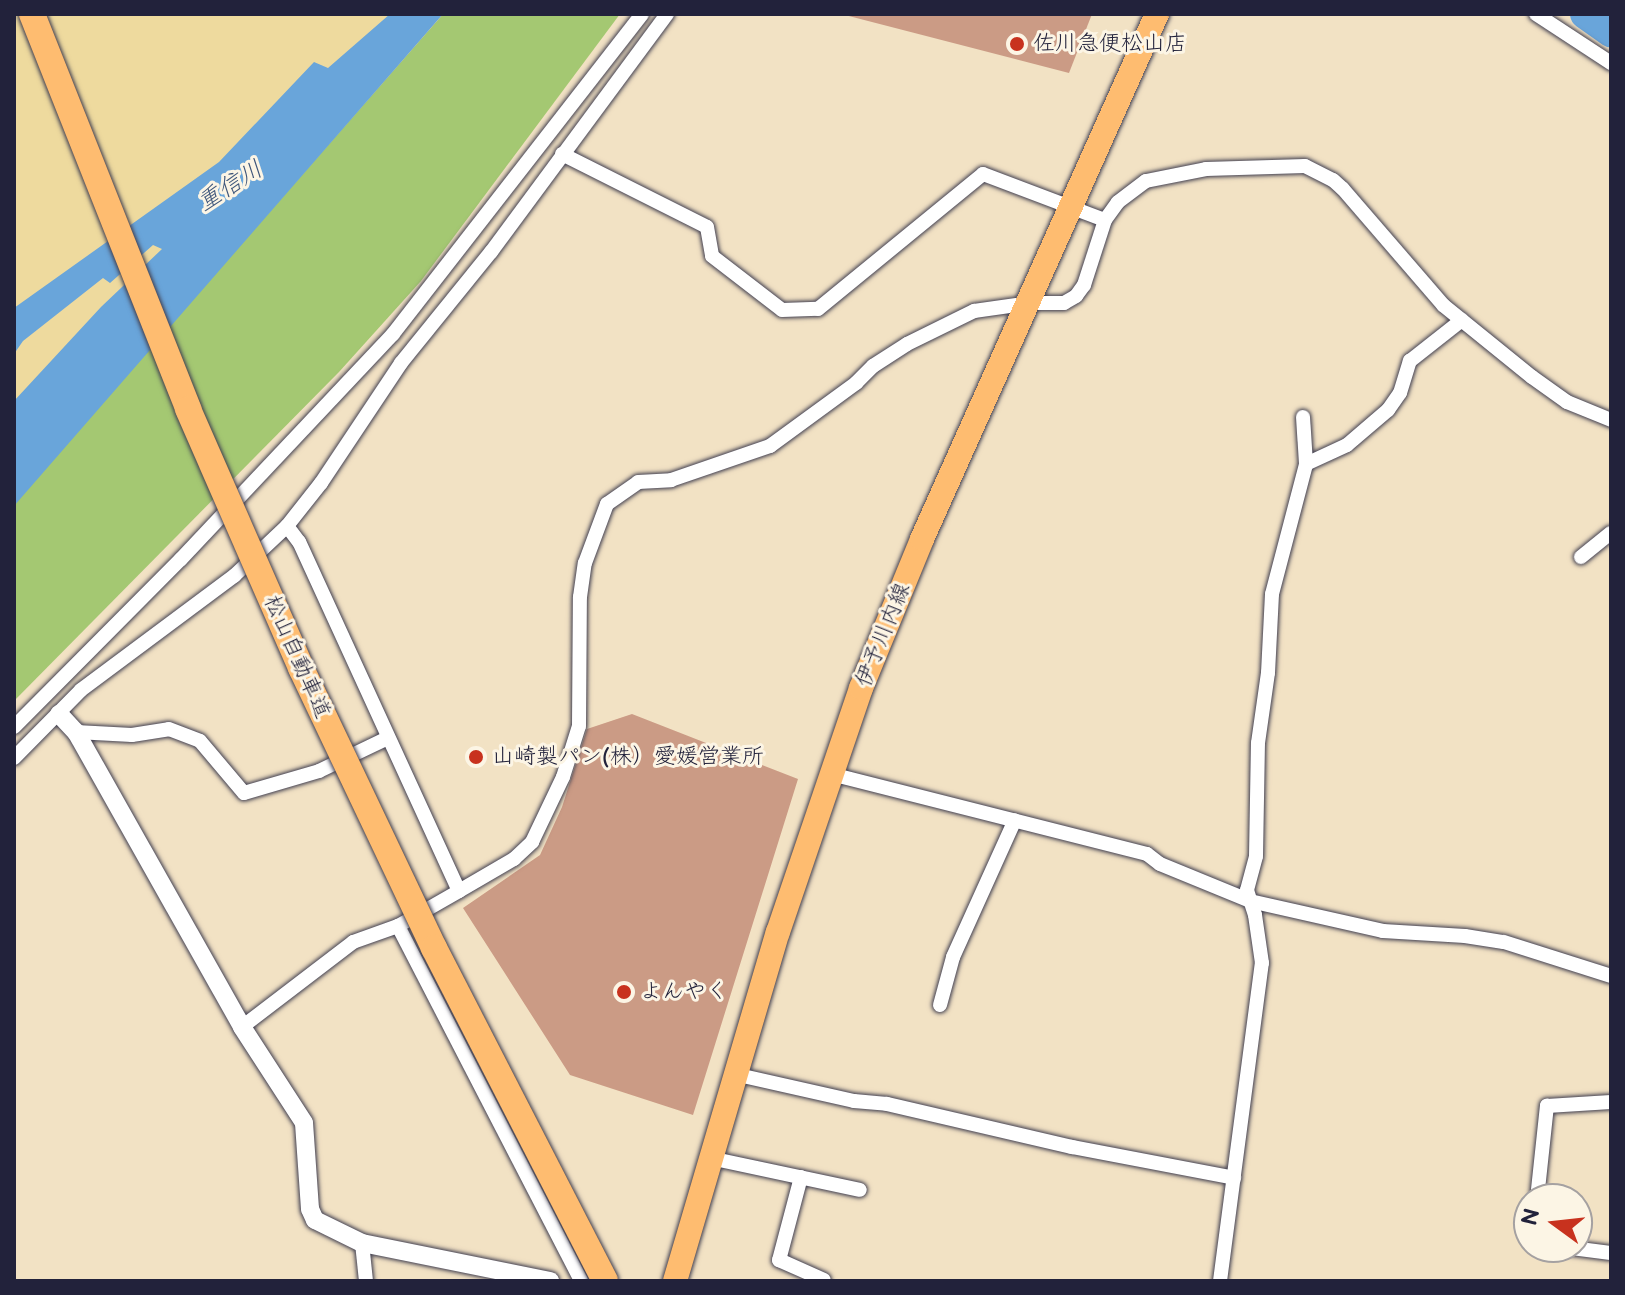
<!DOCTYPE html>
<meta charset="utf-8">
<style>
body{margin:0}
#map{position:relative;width:1625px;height:1295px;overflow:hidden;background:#f2e2c4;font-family:"Balsamiq Sans","Klee One",sans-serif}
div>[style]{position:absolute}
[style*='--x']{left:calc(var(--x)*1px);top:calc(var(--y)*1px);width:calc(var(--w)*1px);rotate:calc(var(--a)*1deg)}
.green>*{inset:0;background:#a4c872}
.sand>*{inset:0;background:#eeda9e}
.water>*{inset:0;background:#69a5da}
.river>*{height:30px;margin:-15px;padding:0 15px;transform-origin:15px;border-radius:15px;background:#69a5da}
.building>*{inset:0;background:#cb9b85}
.roads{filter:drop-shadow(0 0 2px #413f50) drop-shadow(0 0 2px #413f50)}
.minor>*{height:14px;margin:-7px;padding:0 7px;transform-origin:7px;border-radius:7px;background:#fff}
.tertiary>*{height:18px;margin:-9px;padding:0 9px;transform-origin:9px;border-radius:9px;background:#fff}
.primary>*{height:24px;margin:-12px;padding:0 12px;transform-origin:12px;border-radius:12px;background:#febc70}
.bridges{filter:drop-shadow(0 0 2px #413f50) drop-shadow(0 0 2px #413f50)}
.motorway-bridge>*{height:26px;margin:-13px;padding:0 13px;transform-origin:13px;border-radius:13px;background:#febc70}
.dots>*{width:22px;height:22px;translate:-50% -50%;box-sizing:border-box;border:4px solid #fcf5e5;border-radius:50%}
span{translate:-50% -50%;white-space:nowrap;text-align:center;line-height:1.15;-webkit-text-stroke:6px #fcf5e5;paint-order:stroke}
.poi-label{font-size:22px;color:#22223b}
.left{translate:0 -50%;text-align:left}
.street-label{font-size:22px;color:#22223b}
.water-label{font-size:24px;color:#3e567b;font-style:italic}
.frame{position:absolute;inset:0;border:16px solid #22223b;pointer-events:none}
.north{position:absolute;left:1513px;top:1183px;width:80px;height:80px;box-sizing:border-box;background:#fcf5e5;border:2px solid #a5a1a1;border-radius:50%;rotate:285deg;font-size:22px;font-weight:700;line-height:32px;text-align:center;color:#22223b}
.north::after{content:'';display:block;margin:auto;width:28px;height:36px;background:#c8321e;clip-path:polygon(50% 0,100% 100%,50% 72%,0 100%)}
</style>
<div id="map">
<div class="green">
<i style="clip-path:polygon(443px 14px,620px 14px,421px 281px,339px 372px,14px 701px,14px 503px)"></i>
</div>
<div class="sand">
<i style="clip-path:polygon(14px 14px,443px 14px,14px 503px)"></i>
</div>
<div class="water">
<i style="clip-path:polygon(390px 14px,443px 14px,14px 506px,14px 401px,101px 307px,162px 249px,153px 245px,110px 283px,103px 278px,23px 341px,14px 354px,14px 308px,219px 162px,314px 62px,328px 68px)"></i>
</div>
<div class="river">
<i style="--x:1585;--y:14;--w:32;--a:35"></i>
</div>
<div class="building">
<i style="clip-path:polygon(841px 14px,1092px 14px,1069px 73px)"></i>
<i style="clip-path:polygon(632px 714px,798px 779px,693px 1115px,570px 1075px,463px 908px,540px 855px,562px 807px,587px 729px)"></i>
</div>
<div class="roads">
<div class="minor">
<i style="--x:1536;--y:14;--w:90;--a:33.2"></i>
<i style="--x:562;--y:154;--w:162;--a:26.7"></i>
<i style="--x:707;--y:227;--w:29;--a:80"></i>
<i style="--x:712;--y:256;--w:88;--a:37.6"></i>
<i style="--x:782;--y:310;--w:36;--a:-2"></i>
<i style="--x:818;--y:309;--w:213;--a:-39.3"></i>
<i style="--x:983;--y:174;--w:130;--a:20.7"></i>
<i style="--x:1105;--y:220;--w:22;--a:-54"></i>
<i style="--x:1118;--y:202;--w:35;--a:-37"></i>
<i style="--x:1146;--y:181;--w:61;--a:-11.3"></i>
<i style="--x:1206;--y:169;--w:99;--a:-1.7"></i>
<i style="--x:1305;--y:166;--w:31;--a:27"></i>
<i style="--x:1333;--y:180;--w:13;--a:42"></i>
<i style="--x:1343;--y:189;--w:153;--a:49.2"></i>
<i style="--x:1443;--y:305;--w:114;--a:39"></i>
<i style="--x:1532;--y:377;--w:43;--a:35.5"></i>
<i style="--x:1567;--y:402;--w:48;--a:22.2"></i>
<i style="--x:1303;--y:417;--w:47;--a:86.3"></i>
<i style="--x:1581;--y:557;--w:38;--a:-39"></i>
<i style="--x:14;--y:727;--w:237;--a:-45.2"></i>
<i style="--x:181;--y:559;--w:309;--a:-46.7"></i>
<i style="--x:393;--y:334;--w:405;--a:-52.1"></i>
<i style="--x:76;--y:732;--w:56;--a:3.1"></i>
<i style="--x:132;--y:735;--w:37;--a:-9"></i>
<i style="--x:169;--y:729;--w:33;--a:21"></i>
<i style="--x:200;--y:741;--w:68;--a:49.8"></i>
<i style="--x:244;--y:793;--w:78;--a:-16.3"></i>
<i style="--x:319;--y:771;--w:76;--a:-25.6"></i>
<i style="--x:14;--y:758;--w:95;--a:-45.4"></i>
<i style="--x:81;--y:690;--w:191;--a:-36.7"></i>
<i style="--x:234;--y:576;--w:73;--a:-43.3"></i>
<i style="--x:287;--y:526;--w:55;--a:-51.7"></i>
<i style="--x:321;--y:483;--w:144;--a:-56.3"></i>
<i style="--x:401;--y:363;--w:143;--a:-51"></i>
<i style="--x:491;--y:252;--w:296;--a:-53.5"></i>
<i style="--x:831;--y:774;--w:326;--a:14.2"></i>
<i style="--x:1147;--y:854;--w:16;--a:38"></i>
<i style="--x:1160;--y:864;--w:97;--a:22.3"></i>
<i style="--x:1250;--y:901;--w:136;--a:12.7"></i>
<i style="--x:1383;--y:931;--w:82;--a:3.5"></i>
<i style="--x:1465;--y:936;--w:39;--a:9"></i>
<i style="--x:1504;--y:942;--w:112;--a:17.6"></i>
<i style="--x:459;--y:891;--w:64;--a:-30.2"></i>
<i style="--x:514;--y:859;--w:25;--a:-43"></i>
<i style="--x:532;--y:842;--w:72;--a:-64.5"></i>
<i style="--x:563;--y:777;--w:53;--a:-72.6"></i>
<i style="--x:579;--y:726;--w:129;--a:-89.6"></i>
<i style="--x:580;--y:597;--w:34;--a:-82"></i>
<i style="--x:585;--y:563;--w:63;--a:-69.6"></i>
<i style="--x:607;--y:504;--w:38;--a:-35"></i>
<i style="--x:638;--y:482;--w:33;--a:-3"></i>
<i style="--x:671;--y:480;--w:105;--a:-19"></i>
<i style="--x:770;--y:446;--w:107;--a:-36.2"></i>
<i style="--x:856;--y:383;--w:24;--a:-45"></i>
<i style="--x:873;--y:366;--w:40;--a:-32.9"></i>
<i style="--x:907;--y:344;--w:75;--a:-26.2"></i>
<i style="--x:974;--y:311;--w:57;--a:-8.1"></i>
<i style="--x:1030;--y:303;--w:34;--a:0"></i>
<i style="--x:1064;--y:303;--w:14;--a:-30"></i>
<i style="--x:1076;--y:296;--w:14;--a:-54"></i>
<i style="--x:1084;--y:285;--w:68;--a:-72.1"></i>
<i style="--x:398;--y:926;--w:399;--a:62.7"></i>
<i style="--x:940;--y:1005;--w:50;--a:-74.8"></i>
<i style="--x:953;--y:957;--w:150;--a:-65.7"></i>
<i style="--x:242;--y:1027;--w:140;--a:-37.4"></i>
<i style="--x:353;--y:942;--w:48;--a:-19.6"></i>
<i style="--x:398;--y:926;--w:70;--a:-29.8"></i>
<i style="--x:459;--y:891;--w:384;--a:-114.6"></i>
<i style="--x:299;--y:542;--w:20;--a:-127"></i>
<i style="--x:734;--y:1074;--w:123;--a:12.7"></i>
<i style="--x:854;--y:1101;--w:33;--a:5"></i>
<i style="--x:887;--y:1104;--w:190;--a:13.1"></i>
<i style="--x:1072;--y:1147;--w:165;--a:10.8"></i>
<i style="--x:710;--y:1158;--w:153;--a:12"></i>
<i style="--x:801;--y:1177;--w:86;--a:104.8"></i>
<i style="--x:779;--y:1260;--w:49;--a:24"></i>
<i style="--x:1537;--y:1199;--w:94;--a:-83.9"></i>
<i style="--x:1547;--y:1106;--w:64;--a:-3.6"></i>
<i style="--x:362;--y:1243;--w:38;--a:84"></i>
<i style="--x:1564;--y:1247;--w:47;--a:7.3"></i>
<i style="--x:1220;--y:1281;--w:321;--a:-82.5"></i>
<i style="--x:1262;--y:963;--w:49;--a:-98.3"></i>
<i style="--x:1255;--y:915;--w:26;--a:-108"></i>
<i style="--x:1247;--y:890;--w:35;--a:-75"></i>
<i style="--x:1256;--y:856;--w:113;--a:-89"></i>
<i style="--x:1258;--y:743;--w:71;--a:-81.9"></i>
<i style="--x:1268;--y:673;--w:79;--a:-87.1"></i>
<i style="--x:1272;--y:594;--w:134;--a:-75.3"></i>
<i style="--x:1306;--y:464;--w:45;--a:-24.9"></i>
<i style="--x:1347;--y:445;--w:54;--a:-40.5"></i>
<i style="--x:1388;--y:410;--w:21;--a:-55"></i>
<i style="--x:1400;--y:393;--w:34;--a:-73"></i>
<i style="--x:1410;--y:361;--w:66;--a:-38.3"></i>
</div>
<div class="tertiary">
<i style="--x:59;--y:714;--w:25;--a:47"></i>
<i style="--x:76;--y:732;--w:338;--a:60.6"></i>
<i style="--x:242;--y:1027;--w:114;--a:57.1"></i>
<i style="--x:304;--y:1123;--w:86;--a:86"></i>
<i style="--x:310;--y:1209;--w:12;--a:66"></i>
<i style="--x:315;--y:1220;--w:52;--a:26.1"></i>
<i style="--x:362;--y:1243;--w:192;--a:11.4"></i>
</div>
<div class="primary">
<i style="--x:675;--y:1281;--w:364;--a:-73.6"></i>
<i style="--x:778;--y:932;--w:258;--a:-71.2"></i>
<i style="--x:861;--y:688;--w:161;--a:-67.7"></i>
<i style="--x:922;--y:539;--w:575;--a:-65.89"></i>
</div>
</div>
<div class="bridges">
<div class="motorway-bridge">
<i style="--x:32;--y:14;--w:425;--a:68.4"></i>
<i style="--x:188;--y:409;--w:283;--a:66.4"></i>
<i style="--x:301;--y:668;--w:310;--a:64.6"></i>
<i style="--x:434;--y:948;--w:374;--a:62.8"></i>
</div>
</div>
<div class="dots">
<i style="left:1017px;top:44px;background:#c8321e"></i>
<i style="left:476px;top:757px;background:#c8321e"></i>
<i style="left:624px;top:992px;background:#c8321e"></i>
</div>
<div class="poi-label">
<span class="left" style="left:1033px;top:44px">佐川急便松山店</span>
<span class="left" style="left:492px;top:757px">山崎製パン(株）愛媛営業所</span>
<span class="left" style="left:640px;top:992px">よんやく</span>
</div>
<div class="street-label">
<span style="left:883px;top:635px;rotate:-68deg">伊予川内線</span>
<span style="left:297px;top:657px;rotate:66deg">松山自動車道</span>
</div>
<div class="water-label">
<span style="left:230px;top:186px;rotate:-32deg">重信川</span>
</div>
<div class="frame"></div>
<div class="north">N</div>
</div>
